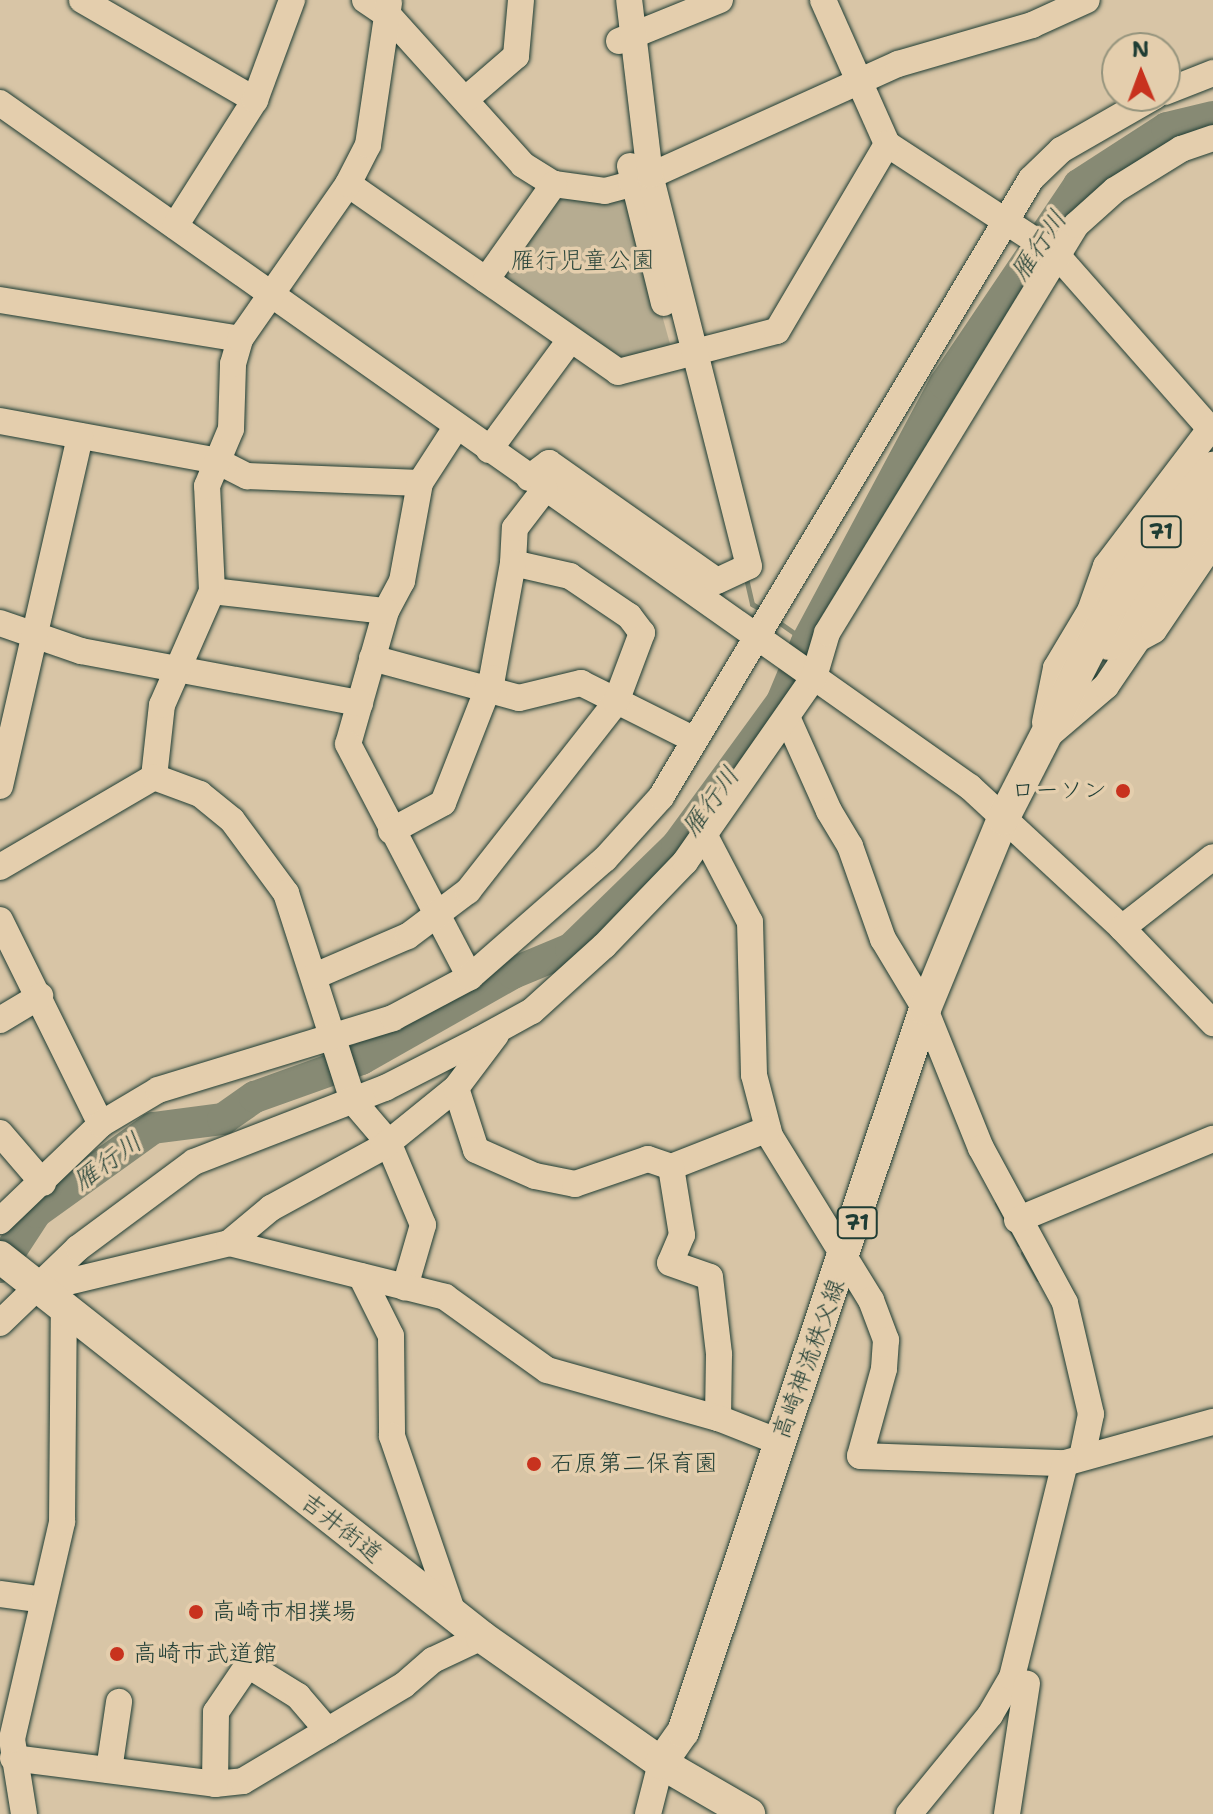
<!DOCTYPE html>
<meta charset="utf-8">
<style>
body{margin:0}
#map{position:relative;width:1213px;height:1814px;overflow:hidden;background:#d8c5a6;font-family:"Shantell Sans","Klee One",sans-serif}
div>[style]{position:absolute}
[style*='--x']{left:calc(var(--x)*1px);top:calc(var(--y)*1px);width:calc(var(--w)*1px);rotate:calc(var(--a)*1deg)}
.green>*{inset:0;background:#b6ac91}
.stream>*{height:5px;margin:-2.5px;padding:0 2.5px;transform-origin:2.5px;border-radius:2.5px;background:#878a74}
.river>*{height:32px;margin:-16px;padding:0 16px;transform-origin:16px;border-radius:16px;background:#878a74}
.roads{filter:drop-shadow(0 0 2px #1f3d34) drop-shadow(0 0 2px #1f3d34)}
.minor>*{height:26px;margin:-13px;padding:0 13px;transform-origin:13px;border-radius:13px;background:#e4cead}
.major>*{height:32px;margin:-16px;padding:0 16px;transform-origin:16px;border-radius:16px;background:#e4cead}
.dots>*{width:22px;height:22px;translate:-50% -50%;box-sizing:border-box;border:4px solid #e4cead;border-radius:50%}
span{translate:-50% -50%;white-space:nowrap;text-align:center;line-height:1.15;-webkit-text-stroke:7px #e4cead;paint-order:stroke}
.shield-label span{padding:2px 6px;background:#e4cead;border:2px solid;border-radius:6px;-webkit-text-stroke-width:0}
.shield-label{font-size:22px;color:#1f3d34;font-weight:700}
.park-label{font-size:24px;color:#2e483d}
.poi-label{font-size:24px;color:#1f3d34}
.right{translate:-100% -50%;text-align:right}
.left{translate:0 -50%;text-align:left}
.street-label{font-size:24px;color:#1f3d34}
.water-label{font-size:26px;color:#29453a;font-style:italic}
.north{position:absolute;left:1101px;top:32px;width:80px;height:80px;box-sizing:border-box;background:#e4cead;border:2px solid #95947d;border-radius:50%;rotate:359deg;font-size:22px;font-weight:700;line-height:32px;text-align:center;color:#1f3d34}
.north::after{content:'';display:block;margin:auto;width:28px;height:36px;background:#c8321e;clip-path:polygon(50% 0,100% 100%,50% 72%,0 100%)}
</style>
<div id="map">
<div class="green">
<i style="clip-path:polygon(554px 198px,630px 199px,670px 344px,666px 351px,621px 362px,501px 280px)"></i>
</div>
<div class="stream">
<i style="--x:746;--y:578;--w:27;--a:77"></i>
<i style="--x:752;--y:604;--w:12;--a:31"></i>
<i style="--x:777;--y:621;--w:37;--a:35"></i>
<i style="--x:997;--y:1203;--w:47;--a:61.8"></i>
<i style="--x:1023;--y:1253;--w:30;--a:60"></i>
</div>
<div class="river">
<i style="--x:0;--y:1267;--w:66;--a:-56.8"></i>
<i style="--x:36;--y:1212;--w:144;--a:-35.7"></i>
<i style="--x:153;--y:1128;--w:71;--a:-7.3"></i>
<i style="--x:223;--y:1119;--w:39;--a:-35"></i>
<i style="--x:255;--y:1097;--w:113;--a:-19.7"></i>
<i style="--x:361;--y:1059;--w:175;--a:-29.5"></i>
<i style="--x:513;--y:973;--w:63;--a:-22.5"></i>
<i style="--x:571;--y:949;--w:148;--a:-44.2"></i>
<i style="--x:677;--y:846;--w:178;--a:-53.9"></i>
<i style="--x:782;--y:702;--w:65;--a:-67.4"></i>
<i style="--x:807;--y:642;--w:293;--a:-61.9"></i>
<i style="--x:945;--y:384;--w:240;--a:-56"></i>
<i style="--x:1079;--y:185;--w:105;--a:-32.9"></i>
<i style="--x:1167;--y:128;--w:47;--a:-13.4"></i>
</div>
<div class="roads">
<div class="minor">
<i style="--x:82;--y:0;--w:200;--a:30"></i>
<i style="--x:365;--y:0;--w:29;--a:34"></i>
<i style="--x:389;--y:16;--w:200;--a:48"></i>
<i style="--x:523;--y:165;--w:36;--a:32"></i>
<i style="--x:554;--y:184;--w:51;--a:7.8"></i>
<i style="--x:605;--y:191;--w:28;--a:-15"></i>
<i style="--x:632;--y:184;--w:292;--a:-24.3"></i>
<i style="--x:898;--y:64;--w:140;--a:-16.2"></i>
<i style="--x:1032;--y:25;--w:60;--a:-24.4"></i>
<i style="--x:823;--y:0;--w:158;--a:66"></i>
<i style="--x:887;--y:144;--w:202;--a:33.1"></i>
<i style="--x:1056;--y:254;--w:237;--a:48.6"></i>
<i style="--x:619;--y:41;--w:109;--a:-22.1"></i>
<i style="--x:1165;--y:92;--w:52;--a:-21.6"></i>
<i style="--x:466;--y:99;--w:66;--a:-40.7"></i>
<i style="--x:516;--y:56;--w:56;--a:-84.9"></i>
<i style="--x:0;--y:103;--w:1187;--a:35.19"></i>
<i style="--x:970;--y:787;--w:207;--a:42.8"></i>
<i style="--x:1122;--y:928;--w:132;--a:46.2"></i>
<i style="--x:630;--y:166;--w:141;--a:76.1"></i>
<i style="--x:348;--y:184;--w:329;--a:34.8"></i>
<i style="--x:618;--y:372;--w:164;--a:-14.5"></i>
<i style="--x:777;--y:331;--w:217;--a:-59.5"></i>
<i style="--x:175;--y:226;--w:149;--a:-57.6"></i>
<i style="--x:255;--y:100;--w:107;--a:-69.7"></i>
<i style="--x:486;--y:280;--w:118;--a:-54.7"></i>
<i style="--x:0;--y:300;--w:243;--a:9.2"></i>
<i style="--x:0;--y:421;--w:221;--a:10.4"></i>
<i style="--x:217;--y:461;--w:34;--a:27"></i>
<i style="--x:247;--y:476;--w:173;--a:2.3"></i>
<i style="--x:457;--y:426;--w:68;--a:123"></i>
<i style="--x:420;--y:483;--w:100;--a:100.4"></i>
<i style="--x:402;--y:581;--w:34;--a:118"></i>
<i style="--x:386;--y:611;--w:138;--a:105.9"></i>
<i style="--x:348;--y:744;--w:263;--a:62.4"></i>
<i style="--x:489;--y:450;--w:137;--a:-53.6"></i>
<i style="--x:529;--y:478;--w:25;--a:-37"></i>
<i style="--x:549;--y:463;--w:205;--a:35.1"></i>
<i style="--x:717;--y:581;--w:35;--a:-25"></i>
<i style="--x:749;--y:566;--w:403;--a:-104.2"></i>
<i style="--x:650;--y:175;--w:176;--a:-96.8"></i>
<i style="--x:513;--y:563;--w:35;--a:-87"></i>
<i style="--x:515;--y:528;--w:49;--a:-52.4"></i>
<i style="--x:212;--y:591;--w:175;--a:6.6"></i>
<i style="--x:0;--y:623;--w:86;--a:19.1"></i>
<i style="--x:81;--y:651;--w:284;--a:10.6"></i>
<i style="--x:372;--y:658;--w:152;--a:15.2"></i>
<i style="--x:519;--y:698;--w:64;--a:-13.6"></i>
<i style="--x:581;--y:683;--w:127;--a:26.6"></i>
<i style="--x:787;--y:717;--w:103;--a:65.9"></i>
<i style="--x:829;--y:811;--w:41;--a:59"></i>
<i style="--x:850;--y:846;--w:99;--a:70.5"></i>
<i style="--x:883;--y:939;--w:82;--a:59"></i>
<i style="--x:925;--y:1009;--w:150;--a:68.1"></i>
<i style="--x:981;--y:1148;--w:176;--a:61.5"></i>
<i style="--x:1065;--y:1303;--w:114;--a:76.8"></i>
<i style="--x:1091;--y:1414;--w:44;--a:101.8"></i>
<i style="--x:1045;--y:722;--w:55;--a:-78.5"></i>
<i style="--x:1056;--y:668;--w:66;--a:-59.2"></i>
<i style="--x:1090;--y:611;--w:48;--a:-70.4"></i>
<i style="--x:1106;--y:566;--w:172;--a:-52.8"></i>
<i style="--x:1050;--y:734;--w:74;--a:-40.6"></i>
<i style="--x:1106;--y:686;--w:57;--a:-55.8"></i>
<i style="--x:1138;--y:639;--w:18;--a:-29"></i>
<i style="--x:1154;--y:630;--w:105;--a:-55.9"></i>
<i style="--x:154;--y:777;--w:72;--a:-83.7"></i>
<i style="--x:162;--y:705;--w:124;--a:-66.3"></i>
<i style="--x:212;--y:591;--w:105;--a:-92.7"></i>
<i style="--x:207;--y:486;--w:62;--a:-67.2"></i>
<i style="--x:231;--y:429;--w:65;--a:-88.2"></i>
<i style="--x:233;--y:364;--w:26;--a:-74"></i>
<i style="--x:240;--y:339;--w:189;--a:-55.1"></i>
<i style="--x:348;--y:184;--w:44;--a:-62.9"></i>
<i style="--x:368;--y:145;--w:144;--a:-81.6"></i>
<i style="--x:0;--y:786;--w:359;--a:-77.1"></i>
<i style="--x:705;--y:836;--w:97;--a:62.4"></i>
<i style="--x:750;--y:922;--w:153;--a:88.5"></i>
<i style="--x:754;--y:1075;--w:63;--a:75.3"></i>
<i style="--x:770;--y:1136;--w:193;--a:58.4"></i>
<i style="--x:871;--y:1300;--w:43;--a:69.4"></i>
<i style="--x:886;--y:1340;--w:29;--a:94"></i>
<i style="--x:884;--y:1369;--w:90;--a:105.4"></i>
<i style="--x:860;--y:1456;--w:205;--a:2"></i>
<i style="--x:1065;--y:1463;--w:154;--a:-15.5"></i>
<i style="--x:0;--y:867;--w:178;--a:-30.3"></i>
<i style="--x:154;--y:777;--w:49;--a:20.3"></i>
<i style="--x:200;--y:794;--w:41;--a:39.1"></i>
<i style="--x:232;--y:820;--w:91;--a:53.5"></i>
<i style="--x:286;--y:893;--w:219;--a:72.1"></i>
<i style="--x:353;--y:1101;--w:54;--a:49.5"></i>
<i style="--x:388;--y:1142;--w:90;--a:67.1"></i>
<i style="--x:423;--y:1225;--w:65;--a:106.2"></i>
<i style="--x:0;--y:920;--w:228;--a:63.7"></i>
<i style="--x:1122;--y:928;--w:115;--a:-38"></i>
<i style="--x:315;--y:976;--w:101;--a:-23.3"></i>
<i style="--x:408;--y:936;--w:75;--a:-36.9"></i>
<i style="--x:468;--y:891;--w:240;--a:-51.9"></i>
<i style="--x:616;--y:702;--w:74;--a:-69.4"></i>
<i style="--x:642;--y:633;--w:21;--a:-127"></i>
<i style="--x:629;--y:616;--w:71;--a:-145.9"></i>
<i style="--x:570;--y:576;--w:58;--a:-167.2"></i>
<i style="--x:513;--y:563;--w:117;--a:100.3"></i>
<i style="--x:492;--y:678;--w:134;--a:111.4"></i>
<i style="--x:443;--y:803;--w:59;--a:151.7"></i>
<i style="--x:0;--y:1020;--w:47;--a:-31"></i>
<i style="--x:456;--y:1088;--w:65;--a:72.1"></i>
<i style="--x:476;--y:1150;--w:64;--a:23.8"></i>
<i style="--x:535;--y:1176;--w:41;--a:11.3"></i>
<i style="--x:575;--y:1184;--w:77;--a:-18.9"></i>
<i style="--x:648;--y:1159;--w:24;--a:19"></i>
<i style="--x:671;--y:1167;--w:104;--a:-21.4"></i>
<i style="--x:0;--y:1133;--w:66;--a:49.3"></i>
<i style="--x:671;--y:1167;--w:69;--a:80.8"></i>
<i style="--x:682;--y:1235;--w:30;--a:113"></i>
<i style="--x:670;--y:1263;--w:42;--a:19.3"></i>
<i style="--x:710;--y:1277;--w:78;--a:83.3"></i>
<i style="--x:719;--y:1354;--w:64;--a:90.9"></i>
<i style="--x:1017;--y:1220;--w:212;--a:-22.5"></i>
<i style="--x:0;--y:1221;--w:140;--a:-43.8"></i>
<i style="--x:101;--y:1124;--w:66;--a:-30.8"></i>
<i style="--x:158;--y:1090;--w:246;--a:-17"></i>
<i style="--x:393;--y:1018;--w:87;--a:-28"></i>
<i style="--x:470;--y:977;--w:179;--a:-41.2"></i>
<i style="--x:605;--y:859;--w:84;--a:-47.9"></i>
<i style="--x:661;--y:797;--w:720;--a:-59.09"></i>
<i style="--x:1031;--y:179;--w:42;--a:-44"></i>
<i style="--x:1061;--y:150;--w:108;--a:-29.9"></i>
<i style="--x:229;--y:1243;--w:55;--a:-39.8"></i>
<i style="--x:271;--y:1208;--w:128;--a:-28.6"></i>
<i style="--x:383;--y:1147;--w:94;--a:-38.9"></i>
<i style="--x:456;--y:1088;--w:66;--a:-53"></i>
<i style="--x:361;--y:1276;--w:67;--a:63.4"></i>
<i style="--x:391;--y:1336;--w:100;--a:89.4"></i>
<i style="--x:392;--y:1436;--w:190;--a:71"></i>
<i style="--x:38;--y:1289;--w:196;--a:-13.5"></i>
<i style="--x:229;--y:1243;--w:223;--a:14"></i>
<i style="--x:445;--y:1297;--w:125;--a:35.6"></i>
<i style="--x:547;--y:1370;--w:178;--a:15.7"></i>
<i style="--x:718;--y:1418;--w:66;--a:21.5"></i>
<i style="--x:0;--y:1323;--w:108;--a:-43.9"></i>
<i style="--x:78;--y:1248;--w:144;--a:-36.6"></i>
<i style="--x:194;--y:1162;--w:205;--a:-21.2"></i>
<i style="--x:385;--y:1088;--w:106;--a:-27.1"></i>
<i style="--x:479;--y:1040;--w:60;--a:-28.7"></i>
<i style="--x:532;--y:1011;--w:97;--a:-42.1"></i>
<i style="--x:604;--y:946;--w:117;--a:-46"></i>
<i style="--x:685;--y:862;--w:226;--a:-55.1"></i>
<i style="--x:814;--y:677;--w:46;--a:-73.5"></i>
<i style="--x:827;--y:633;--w:478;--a:-58.6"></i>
<i style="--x:1076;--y:225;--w:52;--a:-41.9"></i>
<i style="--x:1115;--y:190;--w:78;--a:-31.8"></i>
<i style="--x:1181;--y:149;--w:34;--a:-19"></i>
<i style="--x:0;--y:1594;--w:44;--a:7.8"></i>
<i style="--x:13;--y:1758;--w:204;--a:7.3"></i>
<i style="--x:215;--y:1784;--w:28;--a:-6"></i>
<i style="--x:243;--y:1781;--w:187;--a:-30.8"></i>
<i style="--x:404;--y:1685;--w:38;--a:-41"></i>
<i style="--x:433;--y:1660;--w:54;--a:-25.1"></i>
<i style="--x:109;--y:1770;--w:69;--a:-81.6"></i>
<i style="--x:215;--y:1784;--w:72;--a:-89.2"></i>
<i style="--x:216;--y:1712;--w:57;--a:-55.8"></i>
<i style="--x:248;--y:1665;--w:59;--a:31.8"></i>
<i style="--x:298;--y:1696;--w:46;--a:49.4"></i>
<i style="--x:24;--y:1814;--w:76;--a:-99.1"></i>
<i style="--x:12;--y:1739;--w:223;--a:-77"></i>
<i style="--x:62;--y:1522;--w:210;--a:-89.5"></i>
<i style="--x:648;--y:1814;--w:53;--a:-75.7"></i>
<i style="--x:909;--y:1814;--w:128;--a:-50.7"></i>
<i style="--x:990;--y:1715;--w:44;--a:-59.9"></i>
<i style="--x:1012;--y:1677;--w:220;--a:-76.1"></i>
<i style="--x:1007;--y:1814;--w:132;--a:-81.3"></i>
</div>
<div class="major">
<i style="--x:1109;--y:644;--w:174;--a:-53.4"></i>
<i style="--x:0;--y:1257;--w:614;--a:38.25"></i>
<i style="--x:482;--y:1637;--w:219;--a:35.1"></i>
<i style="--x:661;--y:1763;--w:102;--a:30.1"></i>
<i style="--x:661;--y:1763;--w:38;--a:-55"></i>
<i style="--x:683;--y:1732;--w:762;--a:-71.49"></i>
<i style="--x:925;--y:1009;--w:205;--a:-67.7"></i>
<i style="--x:1003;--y:819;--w:246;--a:-62.9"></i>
<i style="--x:1115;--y:600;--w:95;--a:-56.1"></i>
<i style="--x:1168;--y:521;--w:70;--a:-49.7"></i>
</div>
</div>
<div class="dots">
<i style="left:1123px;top:791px;background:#c8321e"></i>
<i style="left:534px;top:1464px;background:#c8321e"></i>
<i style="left:196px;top:1612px;background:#c8321e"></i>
<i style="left:117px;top:1654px;background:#c8321e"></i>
</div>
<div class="shield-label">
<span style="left:1161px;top:532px">71</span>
<span style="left:857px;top:1223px">71</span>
</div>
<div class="park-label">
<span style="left:583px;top:261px">雁行児童公園</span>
</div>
<div class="poi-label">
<span class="right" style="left:1107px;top:791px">ローソン</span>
<span class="left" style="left:550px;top:1464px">石原第二保育園</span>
<span class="left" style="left:212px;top:1612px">高崎市相撲場</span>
<span class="left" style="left:133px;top:1654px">高崎市武道館</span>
</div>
<div class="street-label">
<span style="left:809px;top:1359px;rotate:-70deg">高崎神流秩父線</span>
<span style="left:341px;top:1528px;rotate:38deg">吉井街道</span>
</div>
<div class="water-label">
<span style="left:1038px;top:245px;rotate:-56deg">雁行川</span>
<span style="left:710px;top:801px;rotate:-54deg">雁行川</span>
<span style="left:107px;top:1161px;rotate:-36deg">雁行川</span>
</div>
<div class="north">N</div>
</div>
